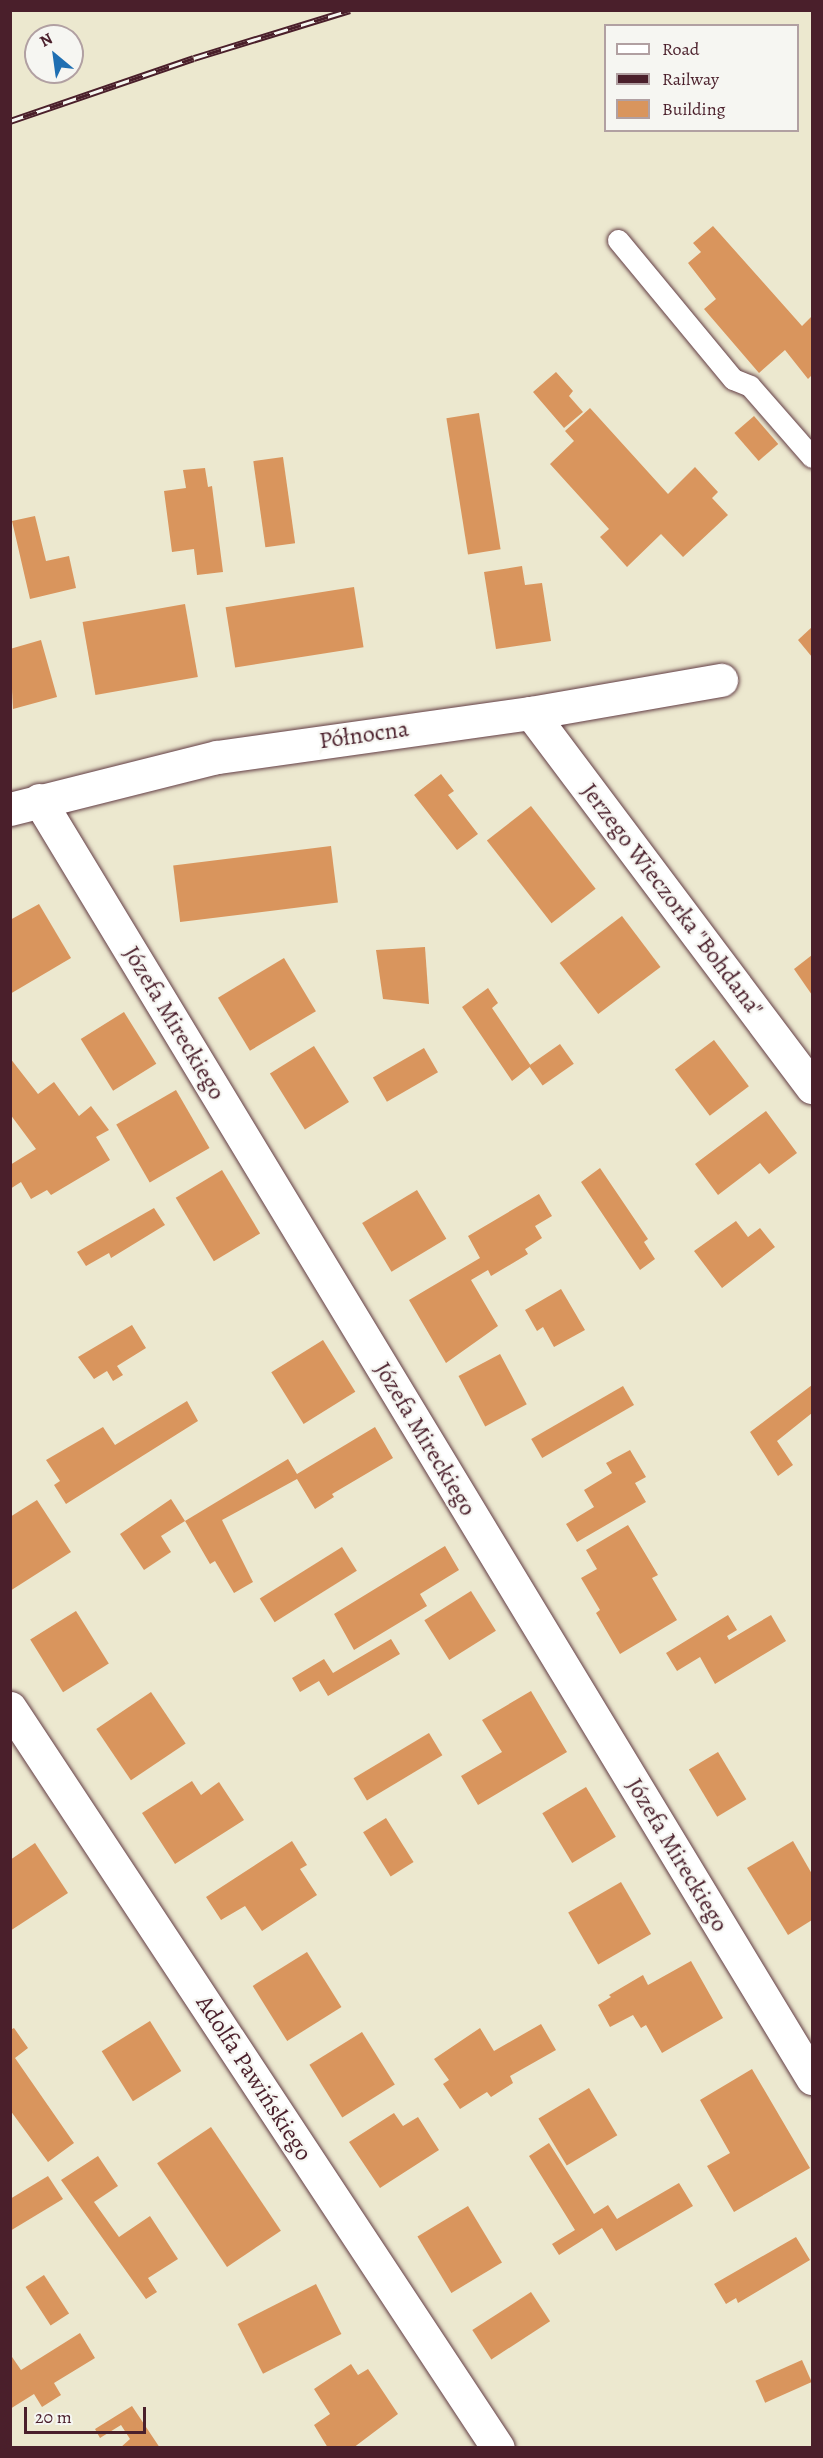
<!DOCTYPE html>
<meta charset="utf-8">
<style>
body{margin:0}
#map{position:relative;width:823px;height:2458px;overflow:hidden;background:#ece8cf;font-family:Alegreya,serif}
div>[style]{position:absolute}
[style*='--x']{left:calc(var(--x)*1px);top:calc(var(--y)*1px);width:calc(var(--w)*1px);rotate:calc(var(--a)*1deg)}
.building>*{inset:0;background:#d9955d;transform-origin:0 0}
.roads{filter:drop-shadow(0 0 2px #623d44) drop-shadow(0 0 2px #623d44)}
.service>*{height:21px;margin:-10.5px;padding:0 10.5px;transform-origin:10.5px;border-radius:10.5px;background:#fff}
.minor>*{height:33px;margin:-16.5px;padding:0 16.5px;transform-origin:16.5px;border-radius:16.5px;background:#fff}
.rail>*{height:7px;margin-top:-3.5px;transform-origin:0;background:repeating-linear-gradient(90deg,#f6f6f2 0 14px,#4a1f2b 0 28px);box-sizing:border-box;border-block:2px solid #4a1f2b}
span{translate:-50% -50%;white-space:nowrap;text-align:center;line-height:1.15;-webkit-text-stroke:4.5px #f6f6f2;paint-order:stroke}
.street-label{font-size:24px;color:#4a1f2b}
.frame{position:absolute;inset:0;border:12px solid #4a1f2b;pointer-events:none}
.legend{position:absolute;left:604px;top:24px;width:195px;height:108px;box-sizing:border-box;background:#f6f6f2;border:2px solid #b1a0a2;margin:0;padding:8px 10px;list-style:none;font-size:18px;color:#4a1f2b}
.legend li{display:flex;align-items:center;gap:12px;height:30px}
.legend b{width:30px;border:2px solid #b1a0a2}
.north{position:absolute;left:24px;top:24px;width:60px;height:60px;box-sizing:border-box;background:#f6f6f2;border:2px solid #b1a0a2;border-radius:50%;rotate:331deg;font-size:16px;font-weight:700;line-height:24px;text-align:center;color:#4a1f2b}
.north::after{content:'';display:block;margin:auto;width:21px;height:27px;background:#1f6fb2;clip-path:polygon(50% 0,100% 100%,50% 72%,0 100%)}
.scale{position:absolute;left:24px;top:2407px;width:122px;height:27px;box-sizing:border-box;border:3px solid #4a1f2b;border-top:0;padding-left:8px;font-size:18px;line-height:21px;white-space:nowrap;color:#4a1f2b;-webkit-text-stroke:4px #f6f6f2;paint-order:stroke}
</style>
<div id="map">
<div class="building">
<i style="clip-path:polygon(713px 226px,802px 326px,812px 316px,812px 375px,808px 379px,785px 350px,759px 373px,704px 309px,716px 299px,688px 263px,701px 252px,693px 243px)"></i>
<i style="clip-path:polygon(556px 372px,573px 391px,569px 396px,583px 412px,564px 428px,533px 392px)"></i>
<i style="clip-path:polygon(590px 408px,668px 494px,695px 467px,718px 492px,712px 498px,728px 515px,683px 557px,661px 534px,627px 567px,600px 537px,609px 529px,550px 464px,574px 441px,565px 431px)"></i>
<i style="left:479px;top:413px;width:138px;height:33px;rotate:81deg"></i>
<i style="left:754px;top:416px;width:37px;height:26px;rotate:49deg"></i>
<i style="left:283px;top:457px;width:87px;height:30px;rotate:82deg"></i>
<i style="clip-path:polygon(205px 468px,208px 487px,212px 486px,223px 572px,197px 575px,194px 549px,172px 552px,164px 491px,186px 488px,183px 470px)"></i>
<i style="clip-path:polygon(35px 516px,46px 561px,69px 556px,76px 588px,30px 599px,12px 521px)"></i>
<i style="clip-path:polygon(522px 566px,525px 585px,542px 583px,551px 641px,496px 649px,484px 572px)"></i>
<i style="left:354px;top:587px;width:61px;height:130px;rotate:81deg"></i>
<i style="left:185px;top:604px;width:74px;height:104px;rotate:80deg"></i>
<i style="clip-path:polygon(812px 627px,812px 657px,798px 640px)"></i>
<i style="clip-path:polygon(41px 640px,57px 697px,13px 709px,10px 649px)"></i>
<i style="clip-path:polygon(441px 774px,454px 791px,448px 795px,478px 834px,457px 850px,414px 795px)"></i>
<i style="left:531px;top:806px;width:105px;height:56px;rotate:52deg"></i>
<i style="left:331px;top:846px;width:57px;height:159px;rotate:83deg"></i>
<i style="clip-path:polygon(39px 904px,71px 958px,10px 994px,10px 920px)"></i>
<i style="left:622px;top:916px;width:64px;height:78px;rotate:53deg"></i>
<i style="clip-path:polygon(425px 947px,429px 1004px,383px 999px,376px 950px)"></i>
<i style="clip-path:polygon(812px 955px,812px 995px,794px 969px)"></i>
<i style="left:284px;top:958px;width:62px;height:77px;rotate:59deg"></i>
<i style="clip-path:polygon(488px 988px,498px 1003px,492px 1008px,531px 1066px,512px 1081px,462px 1007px)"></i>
<i style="left:124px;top:1012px;width:61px;height:51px;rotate:58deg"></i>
<i style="left:714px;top:1040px;width:58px;height:49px;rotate:53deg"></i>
<i style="left:560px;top:1044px;width:24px;height:38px;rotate:55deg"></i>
<i style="left:314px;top:1046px;width:66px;height:52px;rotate:58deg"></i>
<i style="left:424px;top:1048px;width:28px;height:59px;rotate:60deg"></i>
<i style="clip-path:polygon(10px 1058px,38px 1094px,54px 1082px,79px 1116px,91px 1106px,109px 1130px,96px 1137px,110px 1160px,51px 1195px,47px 1190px,31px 1199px,21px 1182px,10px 1189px,10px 1165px,36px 1149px,10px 1114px)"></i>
<i style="left:176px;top:1090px;width:67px;height:69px;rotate:60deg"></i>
<i style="clip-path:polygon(766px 1111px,797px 1153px,769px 1174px,760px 1163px,718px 1195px,695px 1164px)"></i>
<i style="clip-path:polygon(600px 1168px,648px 1239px,644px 1242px,655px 1259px,640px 1270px,581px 1182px)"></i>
<i style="left:222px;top:1170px;width:74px;height:54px;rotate:59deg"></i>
<i style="left:417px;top:1190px;width:57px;height:64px;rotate:59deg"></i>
<i style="clip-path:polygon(539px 1194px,552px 1216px,535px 1226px,542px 1238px,525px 1249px,528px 1254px,491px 1276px,488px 1270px,471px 1280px,498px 1326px,446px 1363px,409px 1300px,480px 1258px,468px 1236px)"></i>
<i style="clip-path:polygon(154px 1208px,165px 1225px,111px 1258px,109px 1253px,86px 1266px,77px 1252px)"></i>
<i style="clip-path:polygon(736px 1221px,748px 1237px,760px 1228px,775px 1247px,722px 1288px,694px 1251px)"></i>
<i style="clip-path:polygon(561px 1289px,585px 1330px,554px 1347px,543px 1327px,537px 1331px,525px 1310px)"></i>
<i style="clip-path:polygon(132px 1325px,146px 1348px,117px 1366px,123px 1375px,113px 1381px,107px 1371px,94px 1379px,78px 1357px)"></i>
<i style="left:323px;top:1340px;width:61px;height:61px;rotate:58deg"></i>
<i style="left:500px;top:1354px;width:57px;height:47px;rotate:62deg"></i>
<i style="clip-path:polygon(812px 1385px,812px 1413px,777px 1441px,793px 1465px,778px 1476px,750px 1432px)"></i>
<i style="left:623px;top:1386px;width:22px;height:106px;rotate:60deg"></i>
<i style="clip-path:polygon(187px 1401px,198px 1421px,66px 1504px,54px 1485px,60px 1481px,46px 1460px,103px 1427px,115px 1445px)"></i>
<i style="clip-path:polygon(375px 1427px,393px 1458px,332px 1494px,334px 1497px,315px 1509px,297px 1479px,222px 1520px,253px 1582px,234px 1593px,215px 1561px,210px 1564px,185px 1521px,161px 1536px,171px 1552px,144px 1570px,120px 1534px,171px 1499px,185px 1521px,288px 1459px,297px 1474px)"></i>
<i style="clip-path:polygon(630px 1450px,646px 1477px,635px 1483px,646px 1502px,577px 1542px,566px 1524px,594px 1507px,584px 1490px,612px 1473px,606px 1463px)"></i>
<i style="clip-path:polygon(37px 1500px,71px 1552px,10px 1591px,10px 1517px)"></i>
<i style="clip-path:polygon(628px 1525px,658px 1575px,652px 1578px,677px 1620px,620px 1654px,596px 1613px,600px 1610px,581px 1578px,597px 1569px,586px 1550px)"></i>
<i style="clip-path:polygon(445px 1546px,459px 1570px,420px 1594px,427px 1606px,354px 1650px,334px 1614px)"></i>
<i style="left:342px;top:1547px;width:28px;height:97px;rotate:58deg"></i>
<i style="left:471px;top:1591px;width:47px;height:55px;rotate:58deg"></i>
<i style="left:76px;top:1611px;width:62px;height:54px;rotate:58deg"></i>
<i style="clip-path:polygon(728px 1615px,737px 1630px,727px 1636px,729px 1640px,771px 1615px,786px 1641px,715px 1684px,700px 1657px,677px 1671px,666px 1653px)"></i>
<i style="clip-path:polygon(391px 1639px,400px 1654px,328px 1696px,319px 1681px,300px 1692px,292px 1678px,324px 1659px,333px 1673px)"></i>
<i style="clip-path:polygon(531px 1691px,567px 1752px,478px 1805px,461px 1776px,502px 1752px,482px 1720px)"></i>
<i style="left:151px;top:1692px;width:62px;height:66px;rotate:56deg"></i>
<i style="left:429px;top:1733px;width:26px;height:88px;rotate:59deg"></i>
<i style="left:718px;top:1752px;width:55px;height:34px;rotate:59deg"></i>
<i style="clip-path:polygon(192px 1781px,201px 1795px,219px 1782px,244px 1820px,175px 1864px,142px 1813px)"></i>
<i style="left:586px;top:1787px;width:58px;height:51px;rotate:59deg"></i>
<i style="left:386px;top:1818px;width:52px;height:27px;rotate:58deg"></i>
<i style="clip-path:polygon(292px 1841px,307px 1865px,300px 1869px,317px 1895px,262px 1931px,245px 1906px,221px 1920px,206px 1897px)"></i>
<i style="clip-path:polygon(793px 1841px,812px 1874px,812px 1920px,788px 1935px,747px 1868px)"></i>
<i style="clip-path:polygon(35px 1843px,68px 1893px,10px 1931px,10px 1860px)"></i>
<i style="left:621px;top:1882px;width:60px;height:61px;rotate:60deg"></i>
<i style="left:307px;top:1952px;width:65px;height:64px;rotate:58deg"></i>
<i style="clip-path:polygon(691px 1961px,723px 2018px,662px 2053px,646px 2025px,641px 2028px,633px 2015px,610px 2027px,598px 2005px,611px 1997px,609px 1995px,643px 1975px,648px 1985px)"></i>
<i style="left:150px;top:2021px;width:59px;height:57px;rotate:58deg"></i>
<i style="clip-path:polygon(541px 2024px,556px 2050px,510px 2076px,513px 2083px,491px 2097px,487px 2092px,460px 2109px,443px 2084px,449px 2080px,434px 2059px,480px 2028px,494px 2051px)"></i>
<i style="clip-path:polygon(14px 2028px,28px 2048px,15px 2058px,74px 2143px,48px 2162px,10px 2110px,10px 2030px)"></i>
<i style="left:362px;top:2032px;width:62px;height:62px;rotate:58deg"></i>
<i style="clip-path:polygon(752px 2069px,810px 2168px,734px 2212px,707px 2166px,730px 2153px,700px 2100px)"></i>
<i style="left:589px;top:2088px;width:55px;height:59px;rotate:59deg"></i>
<i style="clip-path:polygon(394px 2113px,403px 2126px,418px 2117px,439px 2150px,380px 2188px,349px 2142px)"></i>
<i style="left:211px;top:2127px;width:125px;height:65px;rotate:56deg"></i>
<i style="clip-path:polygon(549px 2143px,594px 2214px,608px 2205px,617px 2219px,679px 2183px,693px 2206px,616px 2251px,602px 2228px,559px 2255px,552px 2244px,575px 2230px,529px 2156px)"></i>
<i style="clip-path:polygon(98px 2156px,118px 2186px,94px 2202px,119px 2237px,150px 2216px,178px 2259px,148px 2278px,157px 2292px,146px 2299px,61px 2180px)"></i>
<i style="clip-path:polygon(48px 2176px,63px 2199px,10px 2231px,10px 2199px)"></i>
<i style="left:468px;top:2206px;width:66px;height:59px;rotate:59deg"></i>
<i style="clip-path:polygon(796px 2237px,810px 2260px,738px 2303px,736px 2298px,726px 2304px,714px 2284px)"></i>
<i style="left:44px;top:2275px;width:46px;height:22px;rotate:57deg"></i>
<i style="left:316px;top:2284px;width:56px;height:88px;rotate:63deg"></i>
<i style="left:531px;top:2292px;width:35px;height:70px;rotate:57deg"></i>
<i style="clip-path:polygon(80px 2333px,95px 2358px,54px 2383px,61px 2395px,42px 2407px,34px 2394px,10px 2409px,10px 2354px,21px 2370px)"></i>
<i style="left:802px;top:2360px;width:24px;height:51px;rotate:66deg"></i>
<i style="clip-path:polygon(351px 2364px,358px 2375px,368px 2369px,398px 2414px,353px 2448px,328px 2448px,314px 2425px,330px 2414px,314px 2389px)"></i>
<i style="clip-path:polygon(132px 2406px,160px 2448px,120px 2448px,130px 2439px,121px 2425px,100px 2438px,95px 2429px)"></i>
</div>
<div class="roads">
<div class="service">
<i style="--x:618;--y:240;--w:180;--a:50.4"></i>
<i style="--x:733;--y:379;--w:18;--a:22"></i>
<i style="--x:750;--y:386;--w:94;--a:48.9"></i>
</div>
<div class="minor">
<i style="--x:531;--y:713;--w:468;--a:53.1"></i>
<i style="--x:39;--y:800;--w:1494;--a:58.83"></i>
<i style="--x:10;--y:809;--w:213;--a:-14.1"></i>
<i style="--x:217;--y:757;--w:317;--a:-8"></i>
<i style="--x:531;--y:713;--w:193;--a:-9.9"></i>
<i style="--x:10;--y:1708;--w:886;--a:56.6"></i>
</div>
</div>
<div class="rail">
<i style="--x:10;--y:121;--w:194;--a:-18.9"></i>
<i style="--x:194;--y:58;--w:163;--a:-17.1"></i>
</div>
<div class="street-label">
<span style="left:364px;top:735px;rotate:-8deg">Północna</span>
<span style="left:672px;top:900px;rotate:53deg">Jerzego Wieczorka "Bohdana"</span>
<span style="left:174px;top:1023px;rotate:59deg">Józefa Mireckiego</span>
<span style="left:425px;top:1439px;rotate:59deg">Józefa Mireckiego</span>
<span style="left:677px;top:1855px;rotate:59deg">Józefa Mireckiego</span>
<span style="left:254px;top:2078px;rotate:57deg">Adolfa Pawińskiego</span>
</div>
<div class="frame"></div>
<ul class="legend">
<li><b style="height:8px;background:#fff"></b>Road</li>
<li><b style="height:8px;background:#4a1f2b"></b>Railway</li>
<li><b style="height:16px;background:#d9955d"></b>Building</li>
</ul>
<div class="north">N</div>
<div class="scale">20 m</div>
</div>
